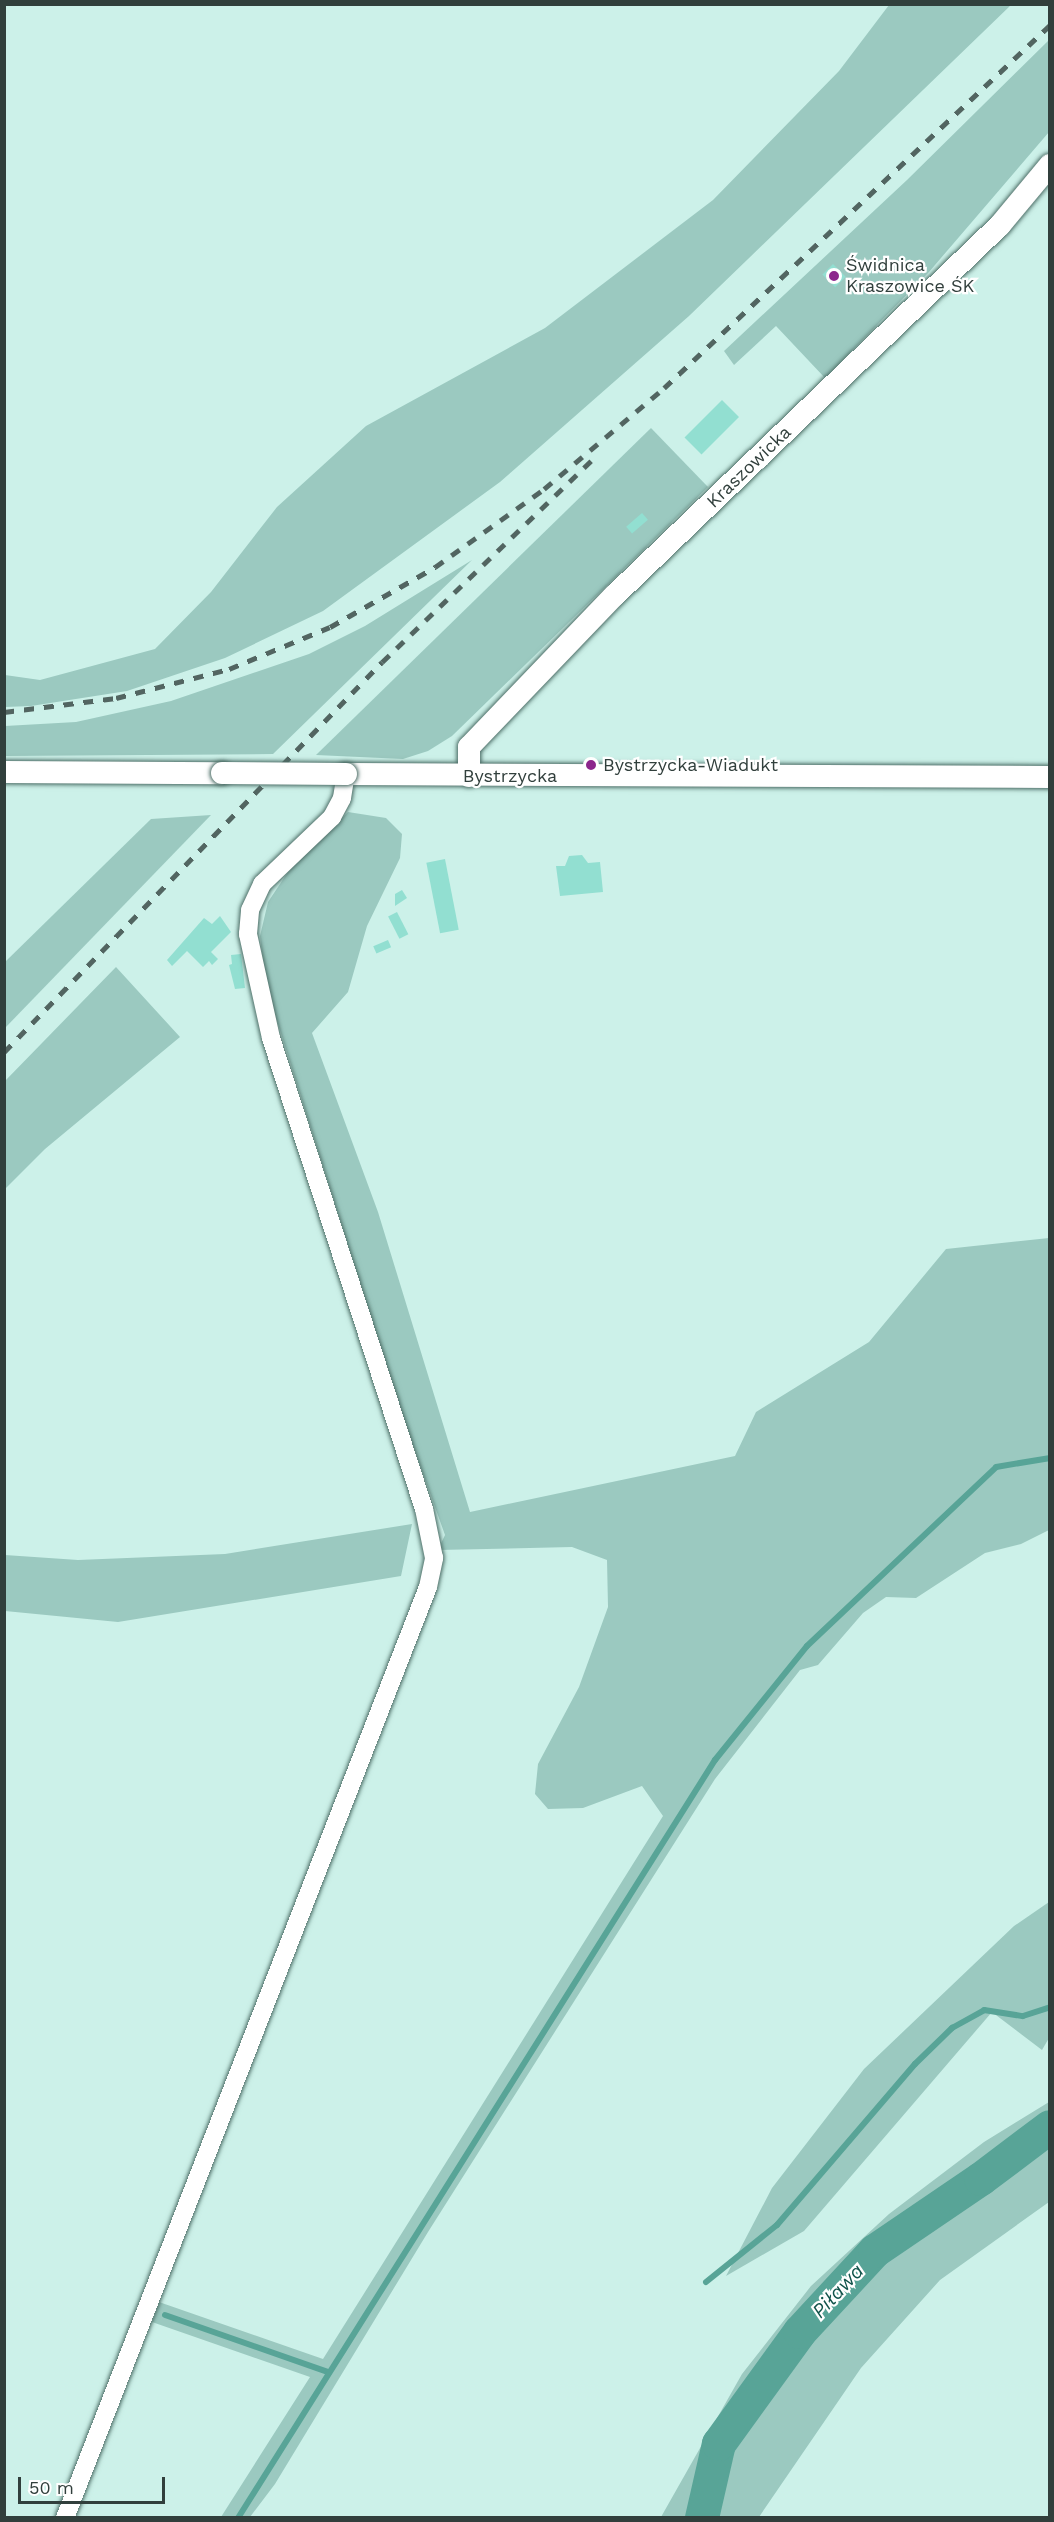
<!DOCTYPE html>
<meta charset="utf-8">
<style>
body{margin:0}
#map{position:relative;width:1054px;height:2522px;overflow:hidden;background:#ccf1e9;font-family:"Work Sans",sans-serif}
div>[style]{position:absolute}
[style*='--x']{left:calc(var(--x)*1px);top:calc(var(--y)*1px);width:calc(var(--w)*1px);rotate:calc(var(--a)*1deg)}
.green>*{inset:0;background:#9bc9c0}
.stream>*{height:6px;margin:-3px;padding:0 3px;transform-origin:3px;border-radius:3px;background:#58a497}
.river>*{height:34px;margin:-17px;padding:0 17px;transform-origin:17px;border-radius:17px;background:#58a497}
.building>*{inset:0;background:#92dfd1;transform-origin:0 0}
.roads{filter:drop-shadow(0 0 2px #4d6e67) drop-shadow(0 0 2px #4d6e67)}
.minor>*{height:18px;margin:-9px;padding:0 9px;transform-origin:9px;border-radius:9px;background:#fff}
.tertiary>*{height:22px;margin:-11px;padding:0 11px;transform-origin:11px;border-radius:11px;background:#fff}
.rail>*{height:4.5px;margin-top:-2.25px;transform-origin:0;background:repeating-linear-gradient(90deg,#526561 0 10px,transparent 0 20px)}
.bridges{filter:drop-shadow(0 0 2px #4d6e67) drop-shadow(0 0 2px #4d6e67)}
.tertiary-bridge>*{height:22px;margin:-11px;padding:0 11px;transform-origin:11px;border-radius:11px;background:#fff}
.dots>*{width:16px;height:16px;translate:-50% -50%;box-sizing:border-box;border:3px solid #fff;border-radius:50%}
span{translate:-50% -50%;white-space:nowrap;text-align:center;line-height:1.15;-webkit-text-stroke:4.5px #fff;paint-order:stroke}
.poi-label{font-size:18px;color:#313f3c}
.left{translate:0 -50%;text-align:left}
.street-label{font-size:18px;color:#313f3c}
.water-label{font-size:20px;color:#11534a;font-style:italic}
.frame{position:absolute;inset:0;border:6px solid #313f3c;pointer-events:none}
.scale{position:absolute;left:18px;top:2477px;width:147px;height:27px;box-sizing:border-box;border:3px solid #313f3c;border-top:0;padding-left:8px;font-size:18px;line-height:21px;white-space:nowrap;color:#313f3c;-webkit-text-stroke:4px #fff;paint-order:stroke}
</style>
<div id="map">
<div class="green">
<i style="clip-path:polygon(889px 5px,1011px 5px,689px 316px,500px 482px,323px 611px,225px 658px,127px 691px,31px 706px,5px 707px,5px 675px,40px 680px,155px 649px,211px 592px,277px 507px,366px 426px,545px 328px,713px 200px,839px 71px)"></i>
<i style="clip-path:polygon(1049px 40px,1049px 132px,929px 272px,825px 378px,776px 326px,734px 365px,724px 351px,907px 180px)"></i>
<i style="clip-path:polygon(651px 428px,708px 487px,452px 736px,428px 751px,403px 759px,316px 755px)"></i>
<i style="clip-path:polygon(472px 560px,273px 754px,5px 756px,5px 726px,76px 722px,171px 701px,309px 654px,365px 626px)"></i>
<i style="clip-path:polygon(348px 812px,386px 818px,402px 834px,400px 858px,367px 926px,348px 992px,312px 1033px,378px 1212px,470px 1512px,735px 1456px,756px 1412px,869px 1342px,946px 1249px,1049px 1238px,1049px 1530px,1021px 1544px,985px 1553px,916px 1598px,886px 1597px,863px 1613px,818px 1665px,800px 1670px,715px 1779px,428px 2232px,275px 2484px,250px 2517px,221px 2517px,310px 2377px,152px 2322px,159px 2302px,323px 2359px,663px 1816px,642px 1786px,583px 1808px,548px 1809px,535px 1794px,538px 1764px,579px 1687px,608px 1607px,607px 1560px,572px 1547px,438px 1550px,445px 1535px,400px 1409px,266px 986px,260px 936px,268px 902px,288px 872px)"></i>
<i style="clip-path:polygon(211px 815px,5px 1028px,5px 962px,151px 819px)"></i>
<i style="clip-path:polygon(116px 967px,180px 1037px,45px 1149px,5px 1189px,5px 1081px)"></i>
<i style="clip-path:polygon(412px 1524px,401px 1576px,118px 1622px,5px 1611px,5px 1555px,78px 1560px,225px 1554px)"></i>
<i style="clip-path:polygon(1049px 1902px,1049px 2038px,1042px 2050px,992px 2012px,804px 2231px,726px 2276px,772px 2188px,864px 2069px,1014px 1926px)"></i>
<i style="clip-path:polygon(1049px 2102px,1049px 2202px,940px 2280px,861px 2368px,759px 2517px,661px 2517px,742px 2374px,811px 2286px,889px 2214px,984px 2142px)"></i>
</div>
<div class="stream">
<i style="--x:706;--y:2282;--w:91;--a:-38.8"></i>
<i style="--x:777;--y:2225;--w:212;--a:-49.4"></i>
<i style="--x:915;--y:2064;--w:52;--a:-44.2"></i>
<i style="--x:952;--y:2028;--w:37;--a:-29"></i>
<i style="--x:984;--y:2010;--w:39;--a:9"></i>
<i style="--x:1023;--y:2016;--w:28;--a:-18"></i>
<i style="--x:165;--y:2315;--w:173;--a:19.3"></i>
<i style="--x:238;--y:2518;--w:896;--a:-57.82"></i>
<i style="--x:715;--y:1760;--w:146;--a:-51.1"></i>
<i style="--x:807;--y:1646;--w:260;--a:-43.4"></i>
<i style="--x:996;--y:1467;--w:55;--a:-9.5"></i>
</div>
<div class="river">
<i style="--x:702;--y:2518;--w:76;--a:-77.1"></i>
<i style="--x:719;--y:2444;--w:138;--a:-54.1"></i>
<i style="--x:800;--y:2332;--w:110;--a:-47.2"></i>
<i style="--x:875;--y:2251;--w:128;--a:-34.2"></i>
<i style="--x:981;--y:2179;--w:86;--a:-37"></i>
</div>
<div class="building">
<i style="left:833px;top:264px;width:18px;height:15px;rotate:45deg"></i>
<i style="left:722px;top:400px;width:24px;height:53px;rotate:45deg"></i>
<i style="left:642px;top:513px;width:9px;height:21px;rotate:49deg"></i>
<i style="clip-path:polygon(582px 855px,588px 863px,600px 862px,603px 892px,560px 896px,556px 866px,565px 866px,569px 856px)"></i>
<i style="left:445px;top:859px;width:72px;height:19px;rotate:79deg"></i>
<i style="clip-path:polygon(402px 890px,407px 898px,395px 906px,395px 894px)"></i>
<i style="left:397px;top:912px;width:25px;height:10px;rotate:63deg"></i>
<i style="clip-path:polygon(220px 916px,231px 932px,211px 952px,218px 959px,212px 965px,209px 961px,203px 967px,187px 951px,172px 966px,167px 960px,204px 918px,212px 924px)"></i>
<i style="left:388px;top:940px;width:8px;height:16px;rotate:67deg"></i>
<i style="clip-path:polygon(241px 954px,245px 988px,235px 989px,229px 965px,232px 964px,231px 955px)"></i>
</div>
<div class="roads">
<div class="minor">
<i style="--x:65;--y:2518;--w:999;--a:-68.7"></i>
<i style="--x:428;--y:1587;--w:30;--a:-78"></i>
<i style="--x:434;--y:1558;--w:50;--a:-101.5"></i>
<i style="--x:424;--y:1509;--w:495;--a:-108"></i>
<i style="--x:271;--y:1038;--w:107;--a:-102.5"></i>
<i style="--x:248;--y:934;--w:24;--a:-85"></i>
<i style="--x:250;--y:910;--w:29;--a:-65"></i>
<i style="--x:262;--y:884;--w:97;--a:-43.7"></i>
<i style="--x:332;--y:817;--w:21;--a:-62"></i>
<i style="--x:342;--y:798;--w:24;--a:-81"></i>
</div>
<div class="tertiary">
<i style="--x:4;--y:772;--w:218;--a:0.3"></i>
<i style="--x:346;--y:774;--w:704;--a:0.24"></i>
<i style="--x:469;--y:776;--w:29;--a:-90"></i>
<i style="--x:469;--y:747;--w:211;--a:-46.2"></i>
<i style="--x:615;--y:595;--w:534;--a:-43.86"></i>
<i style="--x:1000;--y:225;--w:78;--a:-50.2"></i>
</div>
</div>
<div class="rail">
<i style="--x:4;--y:712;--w:113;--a:-7.1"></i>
<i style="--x:116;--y:698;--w:117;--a:-14.4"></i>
<i style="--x:229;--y:669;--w:109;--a:-22.6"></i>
<i style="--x:330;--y:627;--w:121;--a:-29.7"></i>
<i style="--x:435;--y:567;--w:134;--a:-35.6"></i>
<i style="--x:544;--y:489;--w:157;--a:-40.1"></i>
<i style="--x:664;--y:388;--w:530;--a:-43.24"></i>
<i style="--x:4;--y:1052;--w:543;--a:-45.9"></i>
<i style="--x:382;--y:662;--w:294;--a:-43.9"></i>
</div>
<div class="bridges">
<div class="tertiary-bridge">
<i style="--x:222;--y:773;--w:124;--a:0.5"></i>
</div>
</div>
<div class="dots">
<i style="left:834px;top:276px;background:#8c268c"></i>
<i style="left:591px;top:765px;background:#8c268c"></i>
</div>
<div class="poi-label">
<span class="left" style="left:846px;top:276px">Świdnica<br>Kraszowice ŚK</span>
<span class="left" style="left:603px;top:765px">Bystrzycka-Wiadukt</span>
</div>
<div class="street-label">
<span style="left:749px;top:467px;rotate:-44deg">Kraszowicka</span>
<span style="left:510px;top:776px">Bystrzycka</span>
</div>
<div class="water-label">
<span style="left:838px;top:2291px;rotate:-47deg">Piława</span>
</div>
<div class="frame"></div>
<div class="scale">50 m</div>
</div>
